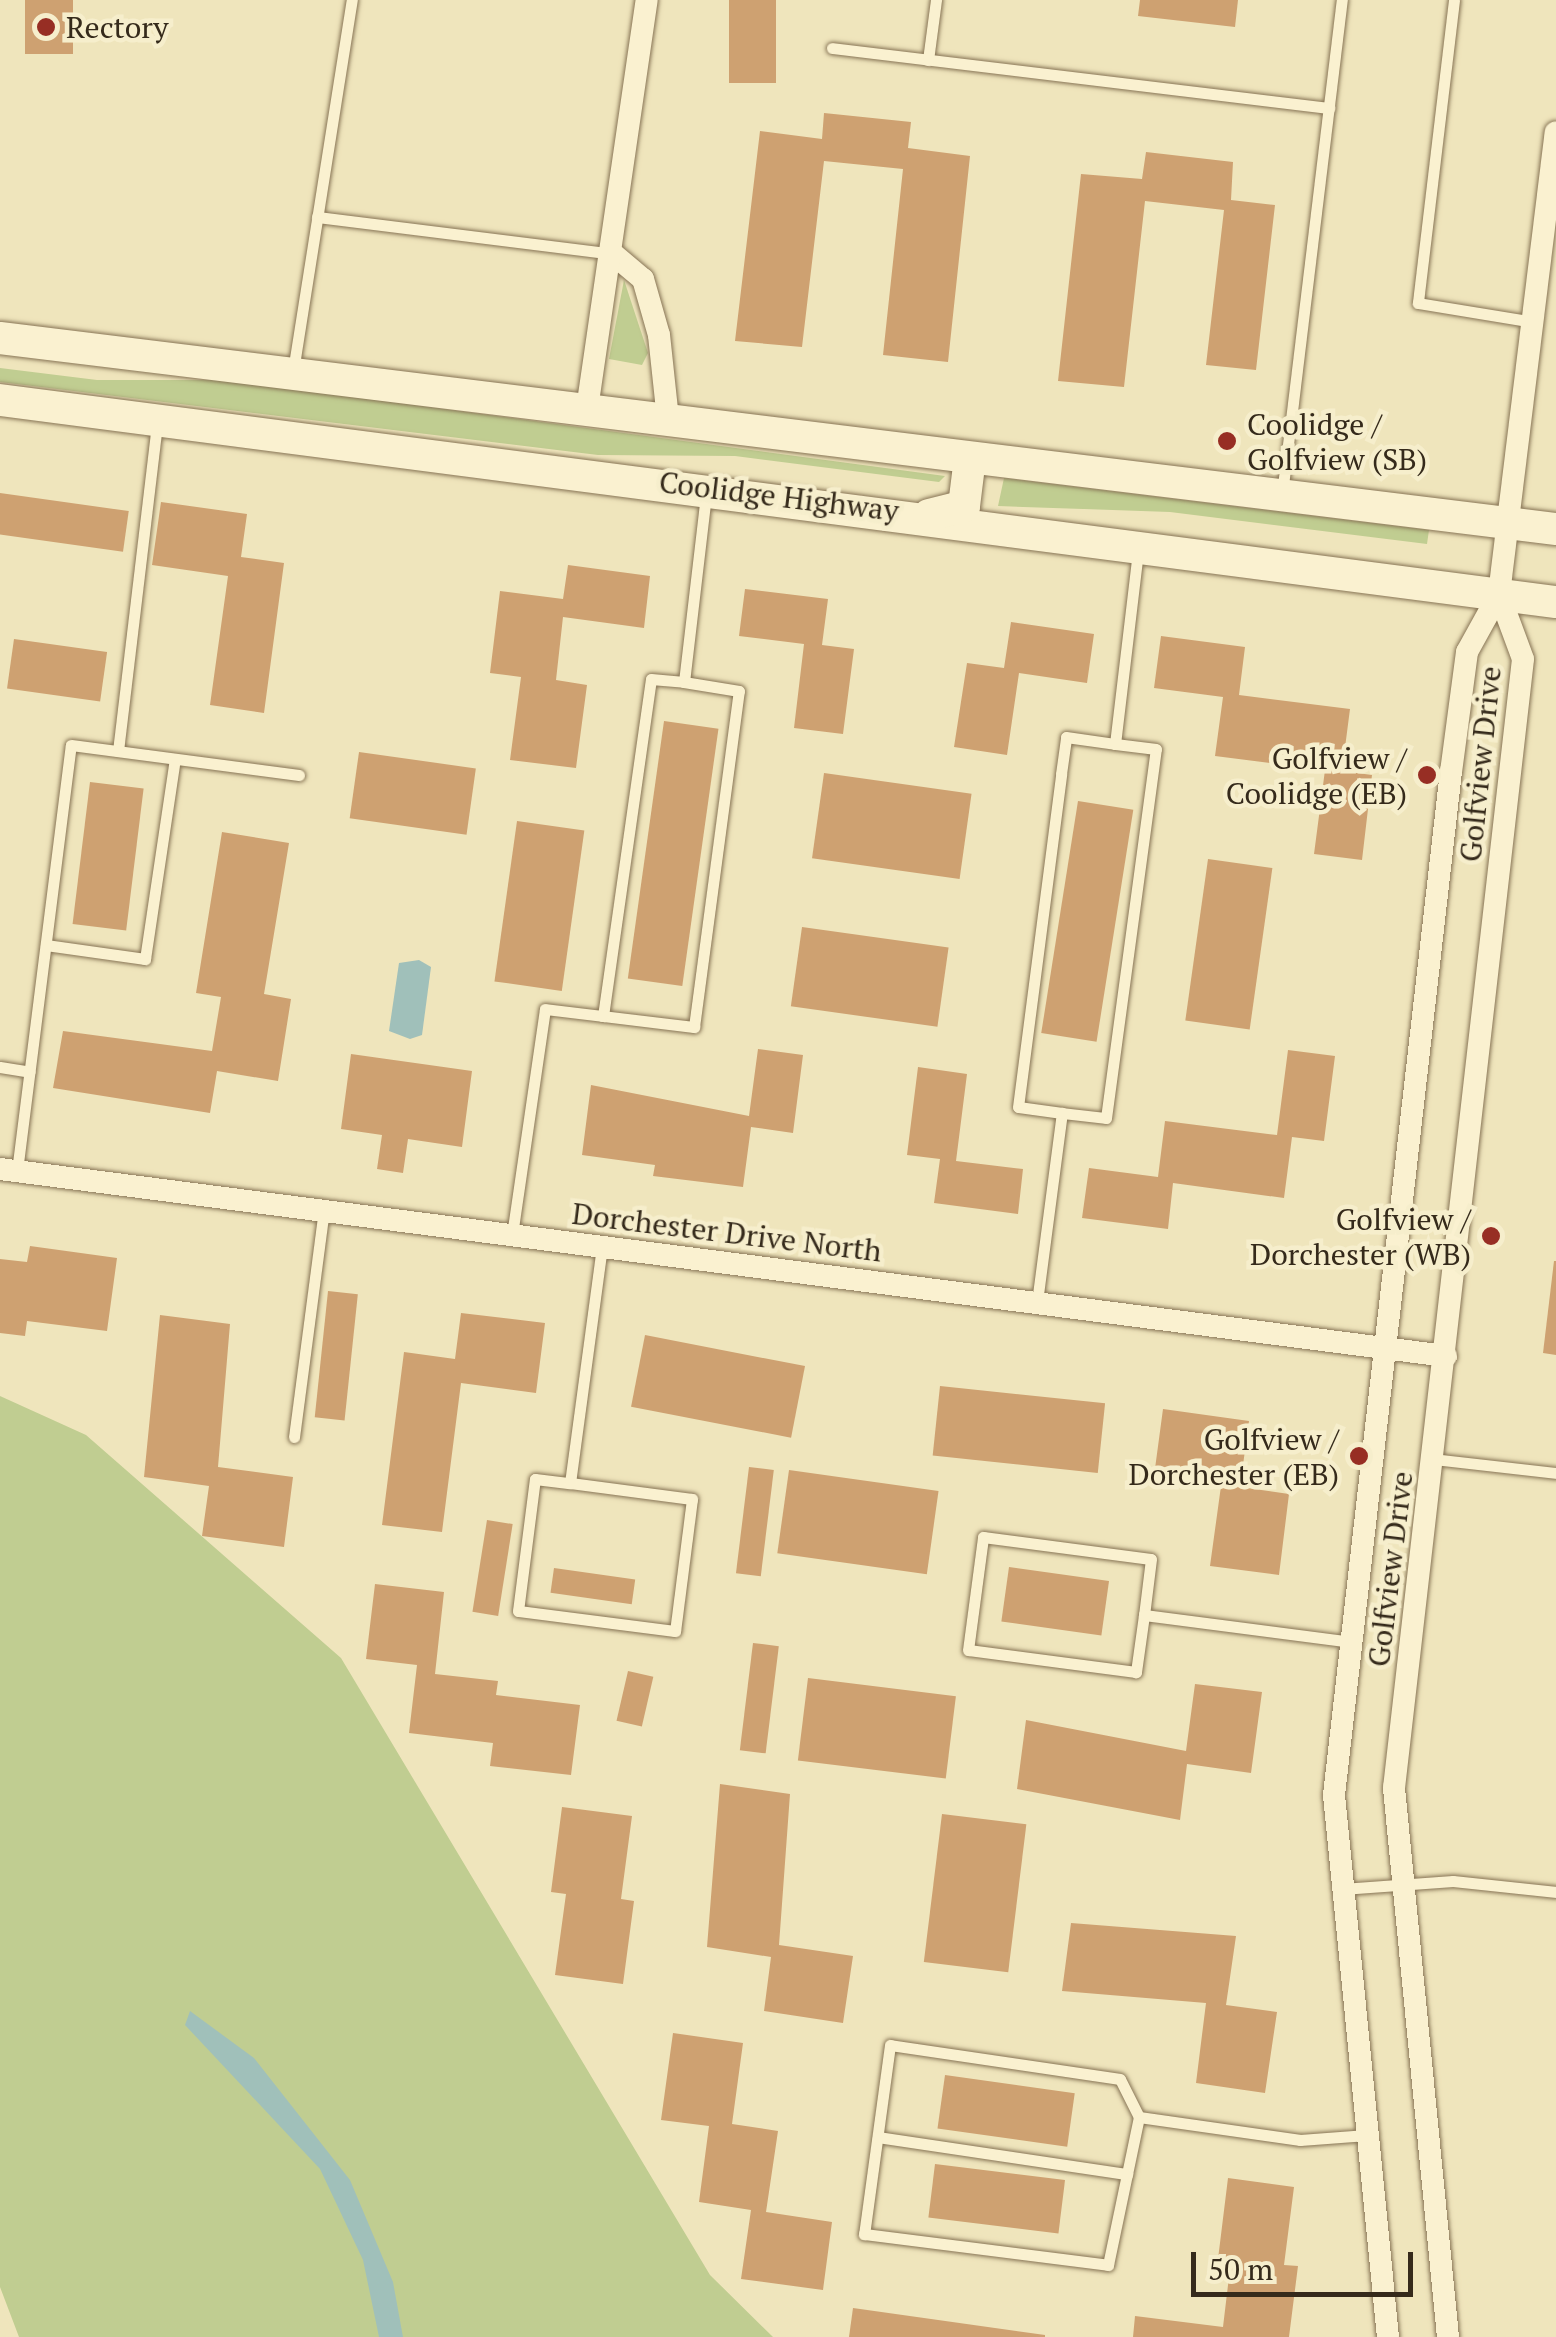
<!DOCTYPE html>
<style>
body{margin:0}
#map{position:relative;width:1556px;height:2337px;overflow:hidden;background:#efe5bc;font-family:"PT Serif",serif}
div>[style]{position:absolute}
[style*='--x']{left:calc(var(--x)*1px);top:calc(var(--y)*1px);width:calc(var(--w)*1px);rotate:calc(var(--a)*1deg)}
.green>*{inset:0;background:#c0cd91}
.water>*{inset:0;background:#a0c0ba}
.building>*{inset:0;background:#cea171;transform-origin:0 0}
.roads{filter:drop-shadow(0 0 2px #877455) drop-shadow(0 0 2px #877455)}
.lane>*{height:11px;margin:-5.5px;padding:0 5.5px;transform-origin:5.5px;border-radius:5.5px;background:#faf1d0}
.street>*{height:22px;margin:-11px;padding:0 11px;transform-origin:11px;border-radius:11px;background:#faf1d0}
.secondary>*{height:32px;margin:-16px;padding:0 16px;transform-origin:16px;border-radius:16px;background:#faf1d0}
.dots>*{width:28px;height:28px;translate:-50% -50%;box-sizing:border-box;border:5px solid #f6eecc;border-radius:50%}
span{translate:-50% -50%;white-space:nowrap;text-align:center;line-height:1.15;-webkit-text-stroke:9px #f6eecc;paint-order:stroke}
.poi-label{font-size:30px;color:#352a1b}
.left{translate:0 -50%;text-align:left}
.right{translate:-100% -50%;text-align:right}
.street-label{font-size:30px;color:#352a1b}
.scale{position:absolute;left:1191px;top:2252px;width:222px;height:45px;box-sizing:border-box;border:5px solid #352a1b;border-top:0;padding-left:12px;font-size:30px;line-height:35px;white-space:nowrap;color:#352a1b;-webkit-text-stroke:8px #f6eecc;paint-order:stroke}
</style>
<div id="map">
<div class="green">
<i style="clip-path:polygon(624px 280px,648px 353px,642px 365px,609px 359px)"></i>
<i style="clip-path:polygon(0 368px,97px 380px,227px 380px,945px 476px,939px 482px,735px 456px,598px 455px,0 382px)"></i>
<i style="clip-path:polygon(1004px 478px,1429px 530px,1427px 544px,1170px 512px,998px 506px)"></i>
<i style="clip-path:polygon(0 1396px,86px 1435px,341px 1658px,710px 2275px,773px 2337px,19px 2337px,0 2287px)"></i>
</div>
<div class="water">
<i style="clip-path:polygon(419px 960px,431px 967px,422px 1035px,410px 1039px,389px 1031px,399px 963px)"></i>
<i style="clip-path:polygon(190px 2011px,254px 2058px,350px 2180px,393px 2282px,403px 2337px,379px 2337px,363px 2260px,320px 2169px,185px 2025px)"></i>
</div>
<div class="building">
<i style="left:25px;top:0;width:48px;height:54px"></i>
<i style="left:729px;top:0;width:47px;height:83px"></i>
<i style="clip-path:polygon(1140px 0,1238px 0,1235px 27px,1138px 16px)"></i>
<i style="clip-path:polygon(824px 113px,911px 122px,908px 148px,970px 156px,948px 362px,883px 355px,903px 169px,824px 161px,802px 347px,735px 341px,760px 131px,822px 139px)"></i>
<i style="clip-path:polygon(1146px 152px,1233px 162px,1231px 200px,1275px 205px,1256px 370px,1206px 365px,1224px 210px,1145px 201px,1124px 387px,1058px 381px,1081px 174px,1142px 179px)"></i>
<i style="left:0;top:493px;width:130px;height:41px;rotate:8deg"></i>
<i style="clip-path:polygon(161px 502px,247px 514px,241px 557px,284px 563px,264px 713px,210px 705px,228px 576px,152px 565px)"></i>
<i style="clip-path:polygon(568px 565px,650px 576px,644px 628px,563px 617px,556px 680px,587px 685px,576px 768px,510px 760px,521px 677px,490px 673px,500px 591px,563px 599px)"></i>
<i style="clip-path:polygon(745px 589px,828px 599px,822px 645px,854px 649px,843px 734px,794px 728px,804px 644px,739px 636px)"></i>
<i style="clip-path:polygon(1011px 622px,1094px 634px,1087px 683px,1019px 673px,1007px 755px,954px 747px,967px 663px,1004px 668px)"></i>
<i style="clip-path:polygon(1161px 636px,1245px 647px,1239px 695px,1350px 709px,1342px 771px,1372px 775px,1362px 860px,1314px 854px,1325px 770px,1215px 756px,1223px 697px,1154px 688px)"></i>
<i style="left:14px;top:639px;width:94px;height:50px;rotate:8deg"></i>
<i style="left:664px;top:721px;width:55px;height:260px;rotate:8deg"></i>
<i style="left:359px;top:752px;width:118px;height:67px;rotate:8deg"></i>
<i style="left:824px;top:773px;width:149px;height:86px;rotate:8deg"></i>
<i style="left:90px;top:782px;width:54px;height:143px;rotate:7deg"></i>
<i style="left:1078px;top:801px;width:56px;height:235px;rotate:9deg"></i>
<i style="left:517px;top:821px;width:68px;height:162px;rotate:8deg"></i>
<i style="clip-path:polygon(222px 832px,289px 843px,264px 994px,291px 999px,278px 1081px,217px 1071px,210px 1113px,53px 1088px,63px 1031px,212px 1051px,221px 997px,196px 993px)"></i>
<i style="left:1208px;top:859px;width:65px;height:163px;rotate:8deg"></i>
<i style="left:802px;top:927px;width:148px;height:80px;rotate:8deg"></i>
<i style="clip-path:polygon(758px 1049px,803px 1055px,793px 1133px,751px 1127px,743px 1187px,653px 1176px,655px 1165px,582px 1155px,591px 1085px,749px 1116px)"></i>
<i style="clip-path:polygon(1288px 1050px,1335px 1056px,1324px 1141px,1292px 1137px,1284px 1198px,1173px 1183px,1168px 1229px,1082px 1218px,1089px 1168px,1158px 1177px,1165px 1121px,1277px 1135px)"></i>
<i style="clip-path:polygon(351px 1054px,472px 1071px,462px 1147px,408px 1139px,403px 1173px,377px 1169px,382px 1135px,341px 1129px)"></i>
<i style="clip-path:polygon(918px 1067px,967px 1074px,956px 1161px,1023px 1169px,1018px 1214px,934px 1203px,940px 1159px,907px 1155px)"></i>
<i style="clip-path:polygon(30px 1246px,117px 1258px,107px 1331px,27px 1321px,25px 1336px,0 1333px,0 1259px,27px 1262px)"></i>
<i style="clip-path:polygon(1554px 1261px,1556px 1261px,1556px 1355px,1543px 1353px)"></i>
<i style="left:328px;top:1291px;width:30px;height:127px;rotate:6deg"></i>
<i style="clip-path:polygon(461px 1313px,545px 1323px,536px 1393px,461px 1383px,442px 1532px,382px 1525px,404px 1352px,455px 1359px)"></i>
<i style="clip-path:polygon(160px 1315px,230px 1324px,218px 1467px,293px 1477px,284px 1547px,202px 1536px,209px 1486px,144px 1477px)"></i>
<i style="left:645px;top:1335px;width:163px;height:73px;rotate:11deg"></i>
<i style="left:940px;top:1386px;width:166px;height:70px;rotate:6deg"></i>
<i style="clip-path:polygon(1163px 1409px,1249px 1421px,1240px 1487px,1289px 1494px,1279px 1575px,1210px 1566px,1221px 1486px,1154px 1476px)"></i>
<i style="left:749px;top:1467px;width:25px;height:107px;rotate:7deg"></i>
<i style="left:789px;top:1470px;width:151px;height:84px;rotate:8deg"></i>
<i style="left:487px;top:1520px;width:26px;height:93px;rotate:9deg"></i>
<i style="left:1009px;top:1567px;width:101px;height:55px;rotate:8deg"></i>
<i style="left:554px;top:1568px;width:82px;height:25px;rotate:8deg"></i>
<i style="clip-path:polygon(375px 1584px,444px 1592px,435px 1674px,498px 1681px,496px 1695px,580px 1705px,571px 1775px,490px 1766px,493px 1743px,409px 1733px,417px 1665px,366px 1659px)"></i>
<i style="left:753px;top:1643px;width:26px;height:108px;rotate:7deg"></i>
<i style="left:628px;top:1671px;width:26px;height:51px;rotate:13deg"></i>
<i style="left:808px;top:1678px;width:149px;height:83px;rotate:7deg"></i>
<i style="clip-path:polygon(1195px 1684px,1262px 1692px,1251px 1773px,1187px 1764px,1180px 1820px,1017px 1789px,1026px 1720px,1186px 1751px)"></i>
<i style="clip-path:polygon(720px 1784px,790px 1794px,779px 1945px,853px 1956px,843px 2023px,764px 2011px,771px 1957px,707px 1947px)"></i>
<i style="clip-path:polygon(562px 1807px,632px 1816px,621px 1899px,634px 1901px,623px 1984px,555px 1975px,566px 1894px,551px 1892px)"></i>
<i style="left:942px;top:1814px;width:85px;height:149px;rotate:7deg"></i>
<i style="clip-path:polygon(1071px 1923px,1236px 1936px,1226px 2005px,1277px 2012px,1265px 2093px,1196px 2083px,1206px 2003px,1062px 1991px)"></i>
<i style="clip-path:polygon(673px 2033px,743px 2043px,732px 2124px,778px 2131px,766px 2212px,832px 2222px,823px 2290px,741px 2279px,751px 2210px,699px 2202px,709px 2126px,661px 2120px)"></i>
<i style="left:945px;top:2075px;width:131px;height:54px;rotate:8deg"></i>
<i style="left:935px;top:2164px;width:131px;height:54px;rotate:7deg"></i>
<i style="clip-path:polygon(1228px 2178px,1294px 2187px,1284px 2265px,1298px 2266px,1289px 2337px,1133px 2337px,1135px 2316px,1223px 2327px,1231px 2260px,1218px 2259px)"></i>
<i style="clip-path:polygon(853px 2308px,1045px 2335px,1045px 2337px,849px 2337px)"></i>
</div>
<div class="roads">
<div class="lane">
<i style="--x:1454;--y:0;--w:305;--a:96.8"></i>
<i style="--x:1418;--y:303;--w:118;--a:9.3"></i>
<i style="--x:832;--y:48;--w:501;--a:6.88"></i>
<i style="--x:928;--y:60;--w:61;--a:-82.4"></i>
<i style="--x:317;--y:217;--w:298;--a:7.1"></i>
<i style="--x:293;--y:371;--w:376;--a:-81"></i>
<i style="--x:1282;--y:494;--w:498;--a:-83.1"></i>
<i style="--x:118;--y:751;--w:330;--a:-83.2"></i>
<i style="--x:46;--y:945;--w:100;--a:8"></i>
<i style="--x:145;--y:959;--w:202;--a:-81.5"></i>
<i style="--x:603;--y:1016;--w:92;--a:6.9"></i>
<i style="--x:694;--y:1027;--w:339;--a:-82.4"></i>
<i style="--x:739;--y:691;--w:56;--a:-170.7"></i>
<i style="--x:0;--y:1067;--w:30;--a:9"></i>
<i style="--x:1062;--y:1113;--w:44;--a:-172.2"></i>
<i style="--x:1018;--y:1107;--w:336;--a:-82.6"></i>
<i style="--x:1061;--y:774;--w:37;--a:-82"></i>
<i style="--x:1066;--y:737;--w:49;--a:8.1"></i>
<i style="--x:1115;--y:744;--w:193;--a:-83.2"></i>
<i style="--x:17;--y:1171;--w:429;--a:-82.8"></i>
<i style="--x:71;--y:745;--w:230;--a:7.5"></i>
<i style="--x:512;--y:1235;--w:228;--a:-81.7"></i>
<i style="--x:545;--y:1009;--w:58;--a:6.9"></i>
<i style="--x:603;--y:1016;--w:340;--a:-81.9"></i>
<i style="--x:651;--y:679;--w:33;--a:5"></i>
<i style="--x:684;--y:682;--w:187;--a:-83.3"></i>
<i style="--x:1037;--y:1302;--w:191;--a:-82.5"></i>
<i style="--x:1062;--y:1113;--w:44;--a:6.5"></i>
<i style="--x:1106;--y:1118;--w:372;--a:-82.3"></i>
<i style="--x:1156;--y:749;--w:41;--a:-173"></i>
<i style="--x:294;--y:1437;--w:229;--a:-82.5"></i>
<i style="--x:1433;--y:1459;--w:124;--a:6.5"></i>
<i style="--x:570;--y:1483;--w:123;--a:7.5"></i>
<i style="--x:692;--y:1499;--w:133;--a:97.3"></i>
<i style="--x:675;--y:1631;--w:158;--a:-172.7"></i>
<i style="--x:518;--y:1611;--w:133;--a:-82.7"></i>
<i style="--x:535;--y:1479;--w:35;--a:7"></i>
<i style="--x:570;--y:1483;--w:239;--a:-82.3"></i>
<i style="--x:1144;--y:1615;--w:58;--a:98"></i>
<i style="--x:1136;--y:1672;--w:169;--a:-172.5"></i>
<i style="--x:968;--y:1650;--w:114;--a:-82.4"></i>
<i style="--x:983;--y:1537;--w:169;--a:7.5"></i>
<i style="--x:1151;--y:1559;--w:56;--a:97.1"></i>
<i style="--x:1144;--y:1615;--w:210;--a:7.4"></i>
<i style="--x:1342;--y:1889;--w:111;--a:-4.1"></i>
<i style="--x:1453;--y:1881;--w:104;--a:6.1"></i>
<i style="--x:1139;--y:2117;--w:42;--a:-116.6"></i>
<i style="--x:1120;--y:2079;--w:232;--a:-171.6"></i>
<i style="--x:890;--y:2045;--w:191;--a:97.8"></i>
<i style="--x:864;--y:2234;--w:246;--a:7.2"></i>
<i style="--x:1108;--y:2265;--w:151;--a:-78.2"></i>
<i style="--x:1139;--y:2117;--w:163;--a:8.1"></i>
<i style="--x:1300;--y:2140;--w:67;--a:-4.3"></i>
<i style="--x:878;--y:2137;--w:252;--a:8.5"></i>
</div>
<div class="street">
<i style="--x:613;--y:254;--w:39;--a:40"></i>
<i style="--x:643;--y:279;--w:58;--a:74.1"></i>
<i style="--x:659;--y:335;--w:84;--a:83.9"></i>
<i style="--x:587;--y:409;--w:413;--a:-81.7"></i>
<i style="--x:0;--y:1169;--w:1458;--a:7.37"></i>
<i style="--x:1388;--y:2337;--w:545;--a:-95.69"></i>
<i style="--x:1334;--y:1795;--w:1030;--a:-83.48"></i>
<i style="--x:1451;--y:772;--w:121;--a:-82.4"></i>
<i style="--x:1467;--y:652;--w:66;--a:-61.1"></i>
<i style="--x:1499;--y:594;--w:465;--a:-83"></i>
<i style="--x:1448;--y:2337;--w:552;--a:-95.62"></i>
<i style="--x:1394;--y:1788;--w:1136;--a:-83.48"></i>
<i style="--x:1523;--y:659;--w:69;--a:-110.3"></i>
</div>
<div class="secondary">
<i style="--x:0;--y:338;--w:1568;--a:7"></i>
<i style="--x:0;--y:400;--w:1569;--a:7.4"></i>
<i style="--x:929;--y:515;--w:36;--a:-14"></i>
<i style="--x:964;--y:506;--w:48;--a:-82.9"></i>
</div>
</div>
<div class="dots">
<i style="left:46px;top:27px;background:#972e24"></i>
<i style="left:1227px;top:441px;background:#972e24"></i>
<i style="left:1427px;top:775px;background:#972e24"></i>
<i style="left:1491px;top:1236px;background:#972e24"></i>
<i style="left:1359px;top:1456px;background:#972e24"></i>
</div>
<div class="poi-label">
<span class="left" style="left:66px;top:27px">Rectory</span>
<span class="left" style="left:1247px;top:441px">Coolidge /<br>Golfview (SB)</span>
<span class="right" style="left:1407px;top:775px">Golfview /<br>Coolidge (EB)</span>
<span class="right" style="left:1471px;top:1236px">Golfview /<br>Dorchester (WB)</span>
<span class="right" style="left:1339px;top:1456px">Golfview /<br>Dorchester (EB)</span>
</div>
<div class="street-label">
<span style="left:779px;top:496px;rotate:7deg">Coolidge Highway</span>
<span style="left:1480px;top:764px;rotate:-84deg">Golfview Drive</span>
<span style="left:727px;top:1232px;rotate:7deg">Dorchester Drive North</span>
<span style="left:1390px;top:1569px;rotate:-83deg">Golfview Drive</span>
</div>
<div class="scale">50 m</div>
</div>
